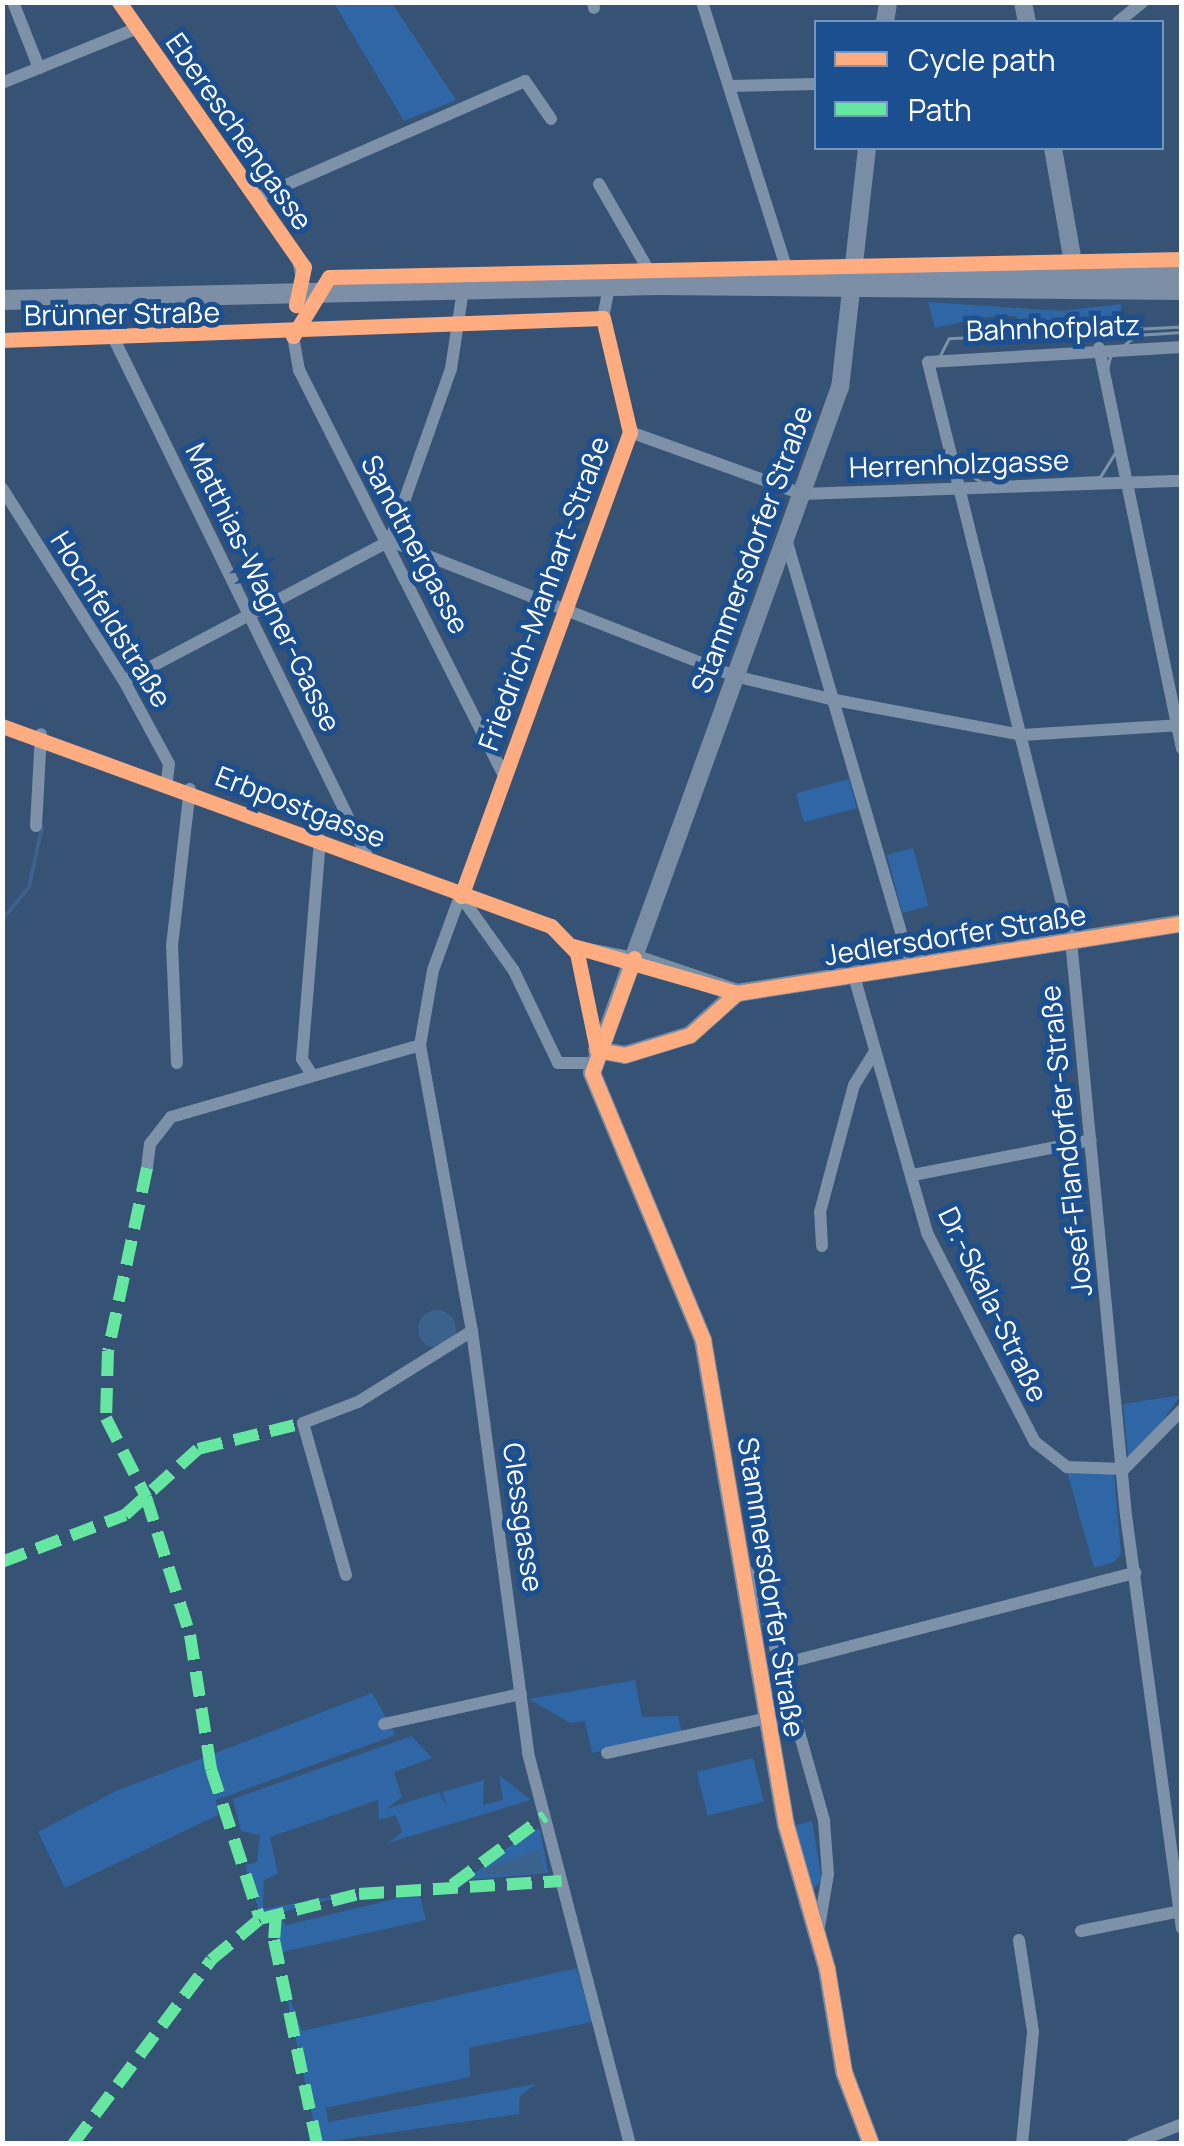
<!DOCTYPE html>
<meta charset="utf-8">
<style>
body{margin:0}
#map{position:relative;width:1184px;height:2146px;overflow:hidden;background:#365274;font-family:Manrope,sans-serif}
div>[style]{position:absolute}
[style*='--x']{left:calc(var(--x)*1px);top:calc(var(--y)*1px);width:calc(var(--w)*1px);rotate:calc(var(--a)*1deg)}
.green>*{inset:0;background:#2f66a5;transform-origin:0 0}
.water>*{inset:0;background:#3b618d}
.round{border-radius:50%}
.stream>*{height:4px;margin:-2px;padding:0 2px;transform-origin:2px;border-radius:2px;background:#3b618d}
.street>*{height:12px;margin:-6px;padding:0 6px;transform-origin:6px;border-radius:6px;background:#7d92a8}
.secondary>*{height:18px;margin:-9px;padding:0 9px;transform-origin:9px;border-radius:9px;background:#798da4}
.primary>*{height:20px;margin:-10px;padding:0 10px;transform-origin:10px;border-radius:10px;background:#7d8ea7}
.tram>*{height:2.5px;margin:-1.25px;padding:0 1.25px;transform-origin:1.25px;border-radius:1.25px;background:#7e92a7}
.quiet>*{height:12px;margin-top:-6px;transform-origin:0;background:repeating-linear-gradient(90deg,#66e7a1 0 25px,transparent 0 37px)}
.cycleway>*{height:15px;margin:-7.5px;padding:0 7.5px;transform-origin:7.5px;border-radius:7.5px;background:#ffac80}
span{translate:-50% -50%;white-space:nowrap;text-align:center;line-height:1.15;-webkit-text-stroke:10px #1b4f8f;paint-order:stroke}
.street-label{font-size:28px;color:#fff}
.frame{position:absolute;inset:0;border:5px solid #fff;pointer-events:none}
.legend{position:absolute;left:814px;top:20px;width:350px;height:130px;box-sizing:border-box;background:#1b4f8f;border:2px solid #7695bc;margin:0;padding:12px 18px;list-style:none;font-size:30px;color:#fff}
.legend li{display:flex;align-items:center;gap:20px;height:50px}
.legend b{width:50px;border:2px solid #7695bc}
</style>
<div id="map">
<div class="green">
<i style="clip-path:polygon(334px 3px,392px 3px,456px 100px,404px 121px)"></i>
<i style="clip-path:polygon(928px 302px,1062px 311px,1121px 304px,1121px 320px,1017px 325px,1017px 316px,984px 317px,935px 328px)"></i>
<i style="left:785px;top:429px;width:23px;height:48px;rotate:20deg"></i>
<i style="left:849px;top:779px;width:30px;height:55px;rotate:75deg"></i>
<i style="left:913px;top:848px;width:60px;height:27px;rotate:75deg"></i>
<i style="clip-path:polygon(1181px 1395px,1137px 1456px,1128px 1456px,1123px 1404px)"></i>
<i style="clip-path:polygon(1067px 1472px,1114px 1472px,1121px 1554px,1114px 1562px,1094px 1568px)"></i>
<i style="clip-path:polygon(635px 1680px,642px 1717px,678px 1716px,682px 1734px,592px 1753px,585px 1721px,570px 1723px,529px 1699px)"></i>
<i style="clip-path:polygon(372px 1693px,396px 1735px,216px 1800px,218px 1815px,65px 1888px,38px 1832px,116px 1791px)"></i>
<i style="clip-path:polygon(412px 1736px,432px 1758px,394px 1772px,402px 1797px,386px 1809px,439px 1792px,446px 1805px,442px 1792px,484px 1780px,483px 1805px,503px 1800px,499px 1775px,531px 1800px,388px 1843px,402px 1832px,396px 1815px,379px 1820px,378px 1800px,270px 1837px,278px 1874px,264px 1880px,263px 1909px,353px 1893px,261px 1918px,245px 1865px,257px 1862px,260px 1835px,241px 1831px,233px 1799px)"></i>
<i style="left:753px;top:1758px;width:45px;height:58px;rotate:76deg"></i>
<i style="clip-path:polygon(812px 1821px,822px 1880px,812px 1890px,793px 1826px)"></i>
<i style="clip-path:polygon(532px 1829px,540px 1829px,548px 1873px,466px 1880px)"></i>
<i style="clip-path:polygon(419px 1893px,426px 1920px,278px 1953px,278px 1918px,287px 1925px)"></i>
<i style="clip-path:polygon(577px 1968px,592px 2022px,469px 2048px,470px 2077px,326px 2108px,328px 2122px,536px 2084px,520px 2096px,519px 2114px,318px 2143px,283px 1979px,302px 2031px)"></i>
</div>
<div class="water">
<i class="round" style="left:418px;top:1310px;width:38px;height:38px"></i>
<i style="clip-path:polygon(541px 1849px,544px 1873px,480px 1875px,492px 1866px)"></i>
</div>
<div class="stream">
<i style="--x:2;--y:920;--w:43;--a:-50.7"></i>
<i style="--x:29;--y:887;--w:61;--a:-77.8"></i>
</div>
<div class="street">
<i style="--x:13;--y:2;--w:71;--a:68.5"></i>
<i style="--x:119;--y:2;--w:309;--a:54.9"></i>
<i style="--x:297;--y:255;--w:39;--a:78"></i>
<i style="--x:593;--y:2;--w:6;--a:81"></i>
<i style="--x:702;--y:2;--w:287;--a:72.4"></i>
<i style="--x:1118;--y:22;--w:32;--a:-39"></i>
<i style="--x:2;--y:83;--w:144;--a:-22.1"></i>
<i style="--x:730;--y:86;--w:86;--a:-1.3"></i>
<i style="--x:599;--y:184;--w:116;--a:60.1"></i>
<i style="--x:256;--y:198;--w:293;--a:-23.5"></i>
<i style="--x:525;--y:81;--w:46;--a:55.6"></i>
<i style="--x:609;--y:287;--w:32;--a:101"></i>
<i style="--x:603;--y:318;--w:117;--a:76.7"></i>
<i style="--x:630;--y:432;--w:573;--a:110.11"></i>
<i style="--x:433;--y:970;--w:76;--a:99.8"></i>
<i style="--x:420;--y:1045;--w:291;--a:79.7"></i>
<i style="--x:472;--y:1331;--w:426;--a:82.4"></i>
<i style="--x:528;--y:1753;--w:404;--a:75.4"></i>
<i style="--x:293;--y:336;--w:35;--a:80"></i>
<i style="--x:299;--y:370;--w:450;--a:63.2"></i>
<i style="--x:114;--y:339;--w:578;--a:63.92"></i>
<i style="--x:2;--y:340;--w:601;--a:-2.1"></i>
<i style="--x:1182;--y:347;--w:254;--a:176.6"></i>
<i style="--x:928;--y:362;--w:595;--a:76.1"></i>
<i style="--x:1071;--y:940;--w:578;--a:84.54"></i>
<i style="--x:1126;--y:1515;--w:417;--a:82.3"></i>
<i style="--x:1099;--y:348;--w:409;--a:78.3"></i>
<i style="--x:630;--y:432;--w:183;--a:19.8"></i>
<i style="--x:802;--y:494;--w:380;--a:-2"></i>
<i style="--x:2;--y:488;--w:228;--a:57.7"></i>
<i style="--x:124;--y:681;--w:94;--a:61.5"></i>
<i style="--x:169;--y:764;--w:16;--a:97"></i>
<i style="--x:786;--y:539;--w:446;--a:73.7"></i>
<i style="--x:390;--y:541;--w:370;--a:21.4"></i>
<i style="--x:734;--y:676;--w:104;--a:13.4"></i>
<i style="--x:835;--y:700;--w:190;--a:10.6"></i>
<i style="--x:1022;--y:735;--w:160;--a:-3.6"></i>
<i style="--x:124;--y:681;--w:301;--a:-27.8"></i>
<i style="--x:390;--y:541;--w:182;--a:-70.5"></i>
<i style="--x:451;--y:369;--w:80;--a:-81.4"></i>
<i style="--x:2;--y:726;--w:584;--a:20.02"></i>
<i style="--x:551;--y:926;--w:37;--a:46"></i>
<i style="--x:577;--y:953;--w:99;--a:78.3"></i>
<i style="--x:36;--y:826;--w:92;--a:-86.9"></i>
<i style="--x:462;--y:898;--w:90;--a:54.5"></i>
<i style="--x:514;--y:971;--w:102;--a:64.4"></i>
<i style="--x:558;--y:1063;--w:36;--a:0"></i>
<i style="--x:573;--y:946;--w:62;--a:11.1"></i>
<i style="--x:854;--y:976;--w:267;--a:74.1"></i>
<i style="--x:927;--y:1233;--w:235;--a:62.7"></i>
<i style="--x:1035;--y:1442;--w:41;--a:38"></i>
<i style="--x:1067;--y:1467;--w:57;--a:2"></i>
<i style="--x:1124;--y:1469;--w:83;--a:-45.5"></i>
<i style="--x:177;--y:1063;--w:117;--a:-92.4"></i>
<i style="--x:172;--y:946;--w:158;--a:-83.5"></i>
<i style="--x:312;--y:1075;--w:19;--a:-122"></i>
<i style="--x:302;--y:1059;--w:220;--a:-85.3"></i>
<i style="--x:147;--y:1168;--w:24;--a:-83"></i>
<i style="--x:150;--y:1144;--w:34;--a:-52"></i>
<i style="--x:171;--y:1117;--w:259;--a:-16.1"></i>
<i style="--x:913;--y:1175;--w:181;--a:-11.1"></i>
<i style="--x:822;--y:1246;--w:34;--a:-93"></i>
<i style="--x:820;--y:1212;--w:131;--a:-75"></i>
<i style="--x:854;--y:1085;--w:39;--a:-58"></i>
<i style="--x:744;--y:1567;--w:24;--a:55"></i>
<i style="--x:758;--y:1587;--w:243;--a:74.2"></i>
<i style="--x:824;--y:1821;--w:53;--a:85.7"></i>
<i style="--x:828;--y:1874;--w:54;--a:99.6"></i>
<i style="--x:346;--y:1575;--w:158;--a:-105.8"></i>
<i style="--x:303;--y:1423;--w:59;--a:-20.9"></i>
<i style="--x:358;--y:1402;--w:134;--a:-31.9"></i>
<i style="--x:782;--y:1664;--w:365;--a:-14.5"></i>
<i style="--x:384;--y:1724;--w:140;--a:-12.4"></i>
<i style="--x:607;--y:1753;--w:165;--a:-12.3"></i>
<i style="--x:1081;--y:1931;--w:101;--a:-11.4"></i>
<i style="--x:1019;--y:1940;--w:93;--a:81.3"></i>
<i style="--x:1033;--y:2032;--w:113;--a:95.6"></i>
<i style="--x:1132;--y:2144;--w:54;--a:-21.8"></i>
</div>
<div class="secondary">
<i style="--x:1023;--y:2;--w:20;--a:79"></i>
<i style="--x:885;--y:22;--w:20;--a:-81"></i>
<i style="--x:867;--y:148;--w:241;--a:96.4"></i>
<i style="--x:840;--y:387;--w:729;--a:109.88"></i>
<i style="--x:592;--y:1073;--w:289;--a:67.4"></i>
<i style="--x:703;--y:1340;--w:492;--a:80.3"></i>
<i style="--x:786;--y:1825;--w:150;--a:74.1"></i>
<i style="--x:827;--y:1969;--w:104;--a:80.6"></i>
<i style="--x:844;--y:2072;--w:77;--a:69.4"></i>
<i style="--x:1053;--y:148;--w:139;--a:80.1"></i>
<i style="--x:634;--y:958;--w:109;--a:18.8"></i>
<i style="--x:737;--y:993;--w:450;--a:-8.9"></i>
<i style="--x:597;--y:1050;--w:28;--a:10"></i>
<i style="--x:625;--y:1055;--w:68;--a:-17.1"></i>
<i style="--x:690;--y:1035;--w:63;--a:-41.8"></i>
</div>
<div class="primary">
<i style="--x:772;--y:276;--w:410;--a:-0.6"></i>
<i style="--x:2;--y:300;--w:655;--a:-1.31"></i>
<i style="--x:657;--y:285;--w:525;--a:0.55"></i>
</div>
<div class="tram">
<i style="--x:1182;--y:327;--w:233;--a:177.1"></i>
<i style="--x:949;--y:339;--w:36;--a:117"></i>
<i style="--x:933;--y:371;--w:100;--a:75"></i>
<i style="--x:959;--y:468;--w:28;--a:32"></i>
<i style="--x:983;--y:483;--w:117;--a:-2.9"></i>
<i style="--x:1100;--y:477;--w:31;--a:-58"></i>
<i style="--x:1116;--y:451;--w:69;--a:-100"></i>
<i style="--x:1104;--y:383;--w:27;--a:-77"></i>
<i style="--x:1110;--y:357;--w:34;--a:-40"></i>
<i style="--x:1136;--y:335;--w:46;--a:-3.7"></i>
</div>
<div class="quiet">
<i style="--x:147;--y:1168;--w:187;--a:102"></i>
<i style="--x:108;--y:1351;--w:67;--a:91.7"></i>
<i style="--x:106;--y:1418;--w:89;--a:63.1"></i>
<i style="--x:146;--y:1497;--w:145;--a:72.3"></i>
<i style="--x:190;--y:1635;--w:136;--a:81.1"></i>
<i style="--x:211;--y:1769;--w:158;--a:71.9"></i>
<i style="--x:2;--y:1562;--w:132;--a:-20.9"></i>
<i style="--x:125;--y:1515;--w:98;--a:-42.1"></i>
<i style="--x:198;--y:1449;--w:108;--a:-13.9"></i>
<i style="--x:452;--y:1885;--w:116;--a:-36.6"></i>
<i style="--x:276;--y:1913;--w:27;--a:94"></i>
<i style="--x:274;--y:1940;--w:208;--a:78.1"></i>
<i style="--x:73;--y:2144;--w:230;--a:-53.1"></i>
<i style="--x:211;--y:1960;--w:64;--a:-39.9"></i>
<i style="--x:260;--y:1919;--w:102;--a:-14.2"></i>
<i style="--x:359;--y:1894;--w:203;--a:-3.7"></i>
</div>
<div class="cycleway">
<i style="--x:119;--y:2;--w:323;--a:55.1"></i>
<i style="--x:304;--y:267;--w:39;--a:102"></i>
<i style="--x:293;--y:336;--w:69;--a:-58.6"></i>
<i style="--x:329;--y:277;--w:853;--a:-1.21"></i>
<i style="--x:2;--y:340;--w:601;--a:-2.1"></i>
<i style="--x:603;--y:318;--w:117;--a:76.7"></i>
<i style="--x:630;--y:432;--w:494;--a:110"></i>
<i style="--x:2;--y:726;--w:584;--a:20.02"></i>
<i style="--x:551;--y:926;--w:37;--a:46"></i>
<i style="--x:577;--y:953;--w:99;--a:78.3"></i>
<i style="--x:573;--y:946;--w:171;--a:16"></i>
<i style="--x:737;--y:993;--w:450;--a:-8.9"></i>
<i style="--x:634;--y:958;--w:122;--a:110.1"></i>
<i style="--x:592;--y:1073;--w:289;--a:67.4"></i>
<i style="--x:703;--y:1340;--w:492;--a:80.3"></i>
<i style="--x:786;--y:1825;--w:150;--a:74.1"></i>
<i style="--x:827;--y:1969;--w:104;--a:80.6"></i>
<i style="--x:844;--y:2072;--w:77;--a:69.4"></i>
<i style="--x:597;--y:1050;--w:28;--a:10"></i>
<i style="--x:625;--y:1055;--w:68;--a:-17.1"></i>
<i style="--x:690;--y:1035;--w:63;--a:-41.8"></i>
</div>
<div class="street-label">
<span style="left:240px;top:131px;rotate:55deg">Ebereschengasse</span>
<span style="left:122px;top:313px;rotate:-1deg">Brünner Straße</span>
<span style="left:1053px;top:327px;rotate:-2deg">Bahnhofplatz</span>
<span style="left:959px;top:463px;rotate:-2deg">Herrenholzgasse</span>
<span style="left:416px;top:544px;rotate:62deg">Sandtnergasse</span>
<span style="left:751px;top:549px;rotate:-70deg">Stammersdorfer Straße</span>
<span style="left:264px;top:587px;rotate:64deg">Matthias-Wagner-Gasse</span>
<span style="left:543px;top:593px;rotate:-70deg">Friedrich-Manhart-Straße</span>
<span style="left:112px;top:619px;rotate:58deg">Hochfeldstraße</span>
<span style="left:301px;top:806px;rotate:21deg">Erbpostgasse</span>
<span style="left:955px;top:934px;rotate:-9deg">Jedlersdorfer Straße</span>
<span style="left:1065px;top:1141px;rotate:-96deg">Josef-Flandorfer-Straße</span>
<span style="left:994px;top:1304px;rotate:64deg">Dr.-Skala-Straße</span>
<span style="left:524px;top:1517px;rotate:82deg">Clessgasse</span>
<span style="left:772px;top:1587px;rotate:81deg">Stammersdorfer Straße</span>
</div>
<div class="frame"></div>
<ul class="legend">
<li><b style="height:12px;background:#ffac80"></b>Cycle path</li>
<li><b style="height:12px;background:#66e7a1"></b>Path</li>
</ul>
</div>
